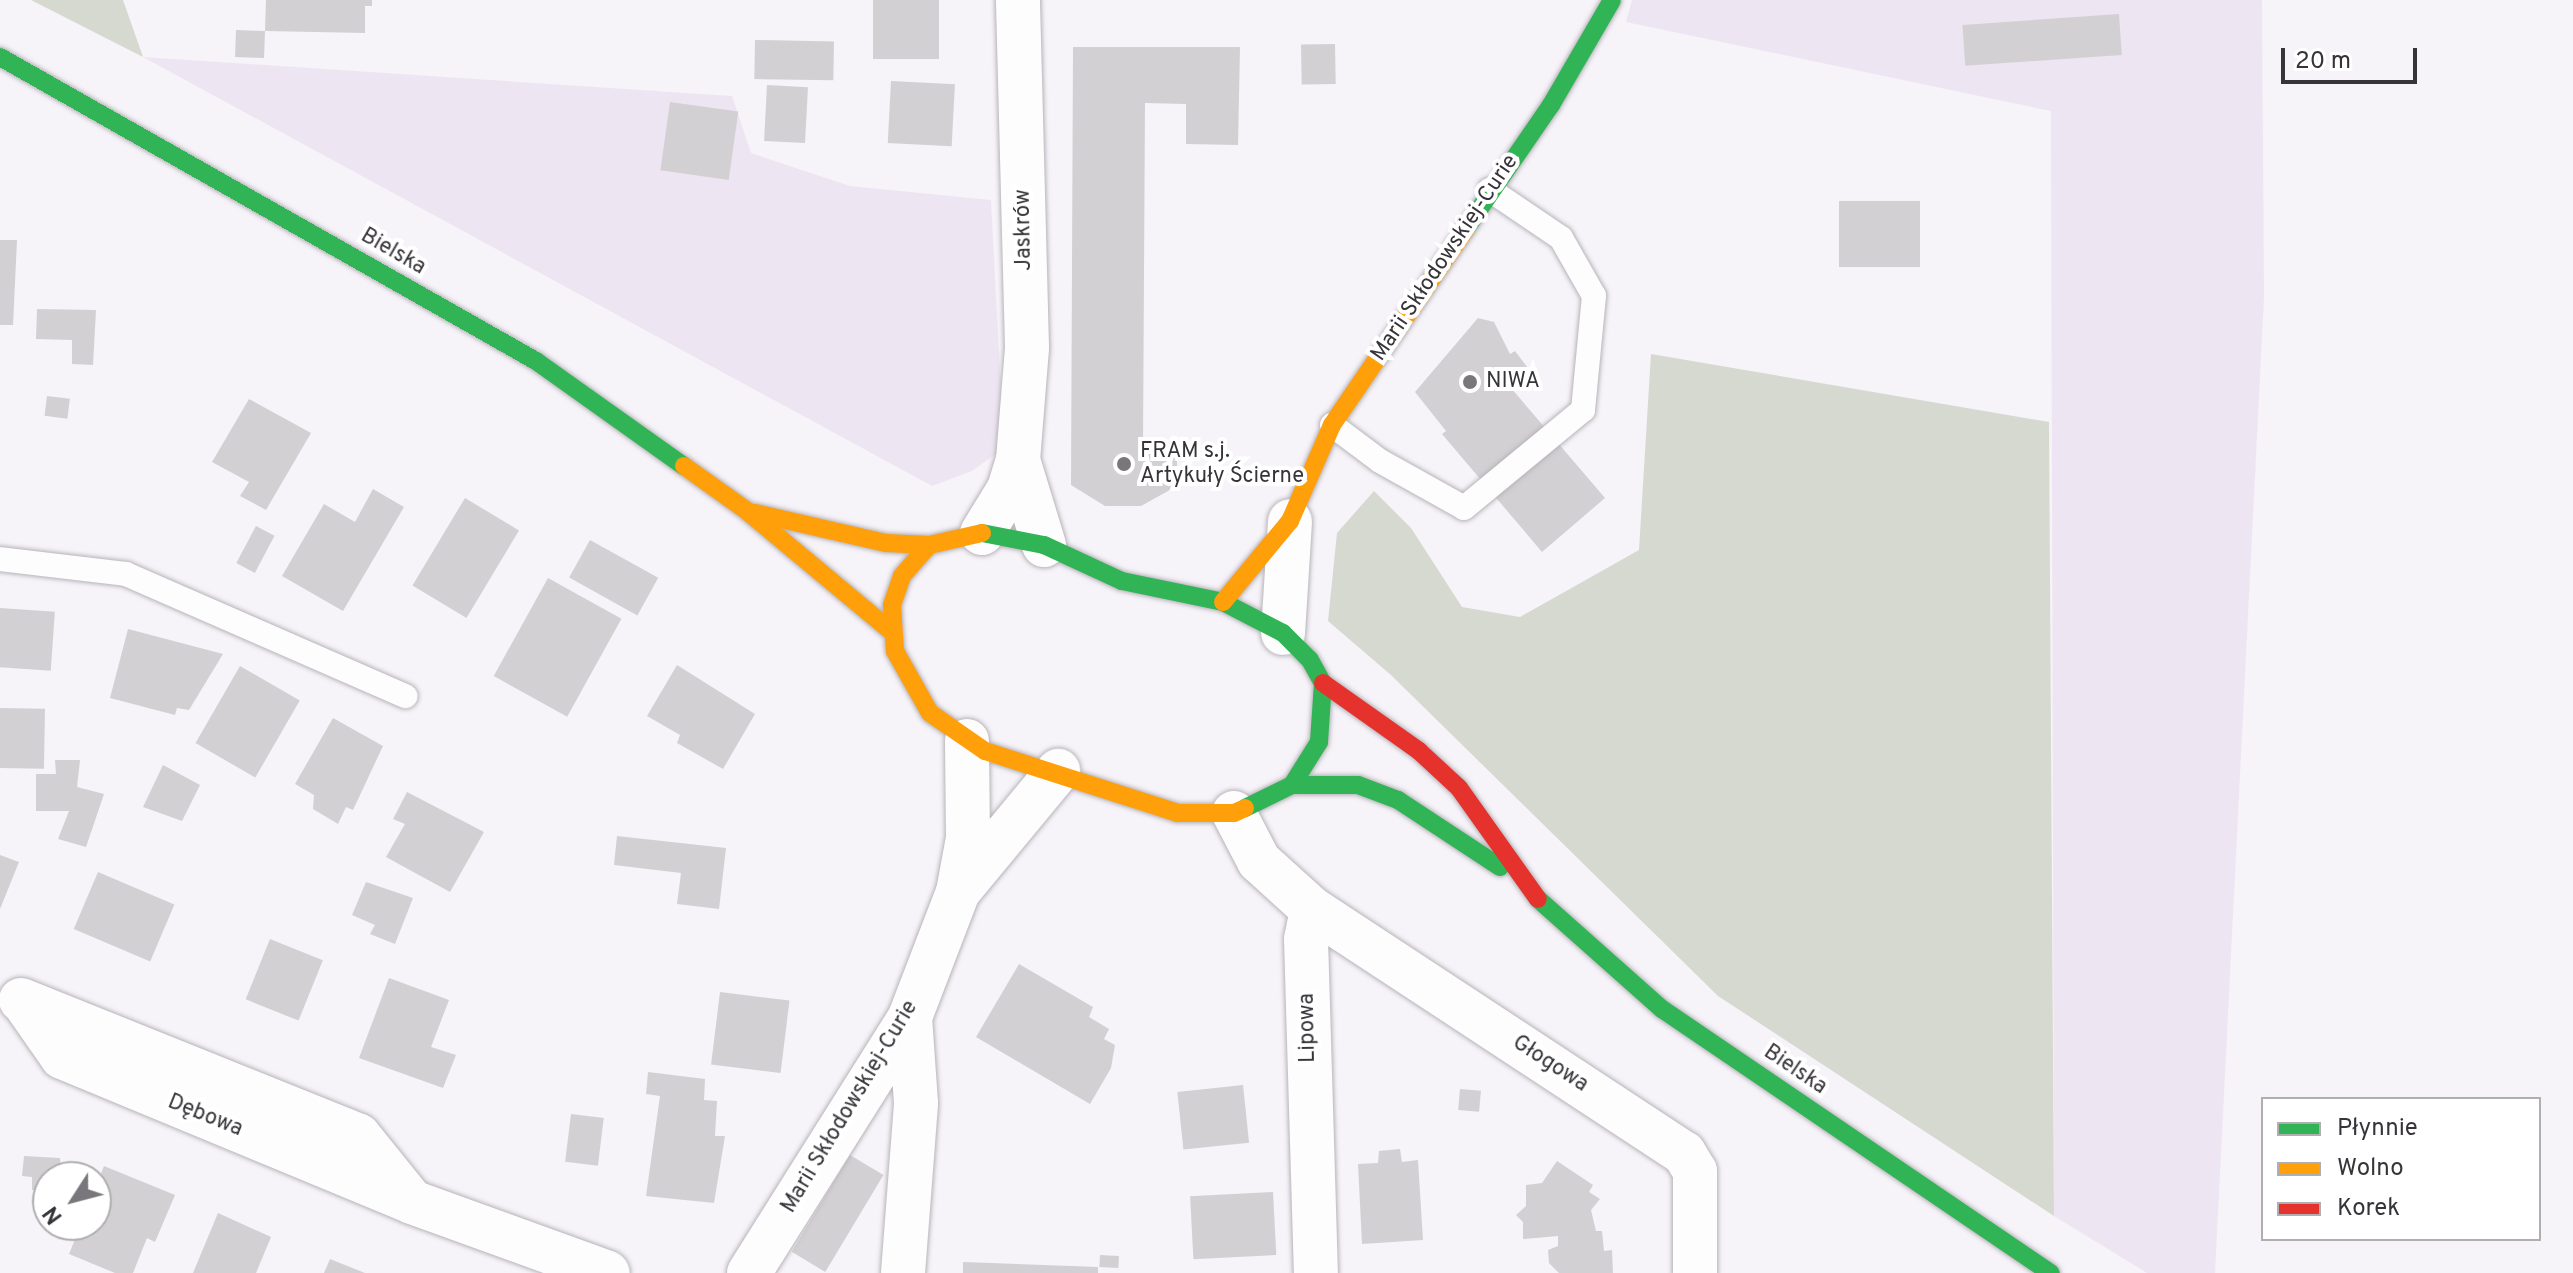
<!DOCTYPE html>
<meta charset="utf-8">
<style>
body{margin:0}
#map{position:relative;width:2573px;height:1273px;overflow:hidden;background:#f6f3f9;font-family:Overpass,sans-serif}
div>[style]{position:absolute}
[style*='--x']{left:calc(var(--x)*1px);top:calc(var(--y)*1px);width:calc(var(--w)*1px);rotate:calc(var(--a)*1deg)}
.built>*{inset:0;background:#ede6f2}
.green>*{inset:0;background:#d6d9d0}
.building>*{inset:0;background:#d3d0d4;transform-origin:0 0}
.roads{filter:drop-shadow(0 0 2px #b7b4b9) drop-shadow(0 0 2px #b7b4b9)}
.lane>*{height:24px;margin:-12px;padding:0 12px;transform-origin:12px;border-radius:12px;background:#fefdfe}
.street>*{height:44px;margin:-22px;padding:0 22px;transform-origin:22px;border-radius:22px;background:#fefdfe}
.fast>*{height:18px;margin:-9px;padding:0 9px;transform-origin:9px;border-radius:9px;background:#30b455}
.slow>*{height:18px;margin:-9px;padding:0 9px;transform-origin:9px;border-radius:9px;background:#ff9f0a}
.jam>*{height:18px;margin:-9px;padding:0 9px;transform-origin:9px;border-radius:9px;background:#e5322d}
.dots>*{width:22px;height:22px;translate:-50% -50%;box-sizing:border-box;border:4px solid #fff;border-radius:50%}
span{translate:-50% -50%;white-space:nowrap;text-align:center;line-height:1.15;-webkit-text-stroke:8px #fff;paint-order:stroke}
.street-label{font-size:22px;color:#373439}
.poi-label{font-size:22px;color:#373439}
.left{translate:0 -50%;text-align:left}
.legend{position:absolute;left:2261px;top:1097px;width:280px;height:144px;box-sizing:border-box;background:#fff;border:2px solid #afaeb0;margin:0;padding:10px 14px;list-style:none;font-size:24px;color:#373439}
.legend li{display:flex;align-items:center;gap:16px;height:40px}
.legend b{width:40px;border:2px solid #afaeb0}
.north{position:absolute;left:32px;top:1161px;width:80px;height:80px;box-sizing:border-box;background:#fff;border:2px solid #afaeb0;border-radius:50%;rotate:234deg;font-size:22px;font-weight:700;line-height:32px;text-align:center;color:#373439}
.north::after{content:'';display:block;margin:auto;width:28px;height:36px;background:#7a777c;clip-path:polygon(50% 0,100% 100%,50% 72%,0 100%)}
.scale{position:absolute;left:2281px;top:48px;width:136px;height:36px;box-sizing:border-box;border:4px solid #373439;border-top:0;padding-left:10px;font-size:24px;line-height:28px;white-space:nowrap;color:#373439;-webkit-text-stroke:6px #fff;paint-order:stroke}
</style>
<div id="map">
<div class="built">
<i style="clip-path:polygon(1632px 0,2262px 0,2264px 297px,2215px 1273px,2147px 1273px,2054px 1216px,2051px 111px,1626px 22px)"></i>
<i style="clip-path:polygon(143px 57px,732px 96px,751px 153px,850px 186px,991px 200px,1004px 448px,972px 471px,932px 486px)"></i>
</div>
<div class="green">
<i style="clip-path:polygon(31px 0,123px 0,143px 57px)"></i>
<i style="clip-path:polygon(1651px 354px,2049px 422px,2054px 1216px,1718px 996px,1391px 675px,1328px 621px,1337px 533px,1374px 491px,1411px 528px,1462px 607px,1520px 617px,1639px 550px)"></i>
</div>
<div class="building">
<i style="clip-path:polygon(266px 0,372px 0,372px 6px,365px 6px,365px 33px,265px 31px)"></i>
<i style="left:873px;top:0;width:66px;height:59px"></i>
<i style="left:2119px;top:14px;width:41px;height:157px;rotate:86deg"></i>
<i style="left:236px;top:30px;width:29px;height:27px;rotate:2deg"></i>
<i style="left:755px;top:40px;width:79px;height:39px;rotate:1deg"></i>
<i style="left:1335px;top:44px;width:40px;height:34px;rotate:89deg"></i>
<i style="clip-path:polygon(1073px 47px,1240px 47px,1238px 145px,1186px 144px,1186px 104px,1145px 103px,1143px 443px,1177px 443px,1177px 486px,1141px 506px,1105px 506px,1071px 485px)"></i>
<i style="left:891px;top:81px;width:64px;height:62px;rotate:3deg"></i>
<i style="left:767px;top:85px;width:41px;height:56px;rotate:3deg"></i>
<i style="left:670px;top:102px;width:69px;height:69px;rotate:8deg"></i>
<i style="left:1839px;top:201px;width:81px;height:66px"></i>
<i style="clip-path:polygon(0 240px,17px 240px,13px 325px,0 325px)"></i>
<i style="clip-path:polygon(37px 309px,96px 310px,93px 365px,72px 364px,72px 340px,36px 339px)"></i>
<i style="clip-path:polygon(1478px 318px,1494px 322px,1510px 354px,1515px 351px,1531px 372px,1511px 388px,1605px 498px,1542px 552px,1442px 434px,1446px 431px,1415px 392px)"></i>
<i style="left:47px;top:396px;width:23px;height:20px;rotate:7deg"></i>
<i style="clip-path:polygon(249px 399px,311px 433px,266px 510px,240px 496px,249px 482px,212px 462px)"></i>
<i style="clip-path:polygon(373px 489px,404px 507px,343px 611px,282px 576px,324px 504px,355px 522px)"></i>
<i style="left:465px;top:498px;width:63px;height:102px;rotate:31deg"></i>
<i style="left:256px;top:526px;width:21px;height:42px;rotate:28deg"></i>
<i style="left:590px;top:540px;width:78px;height:43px;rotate:29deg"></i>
<i style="left:548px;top:578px;width:84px;height:112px;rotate:29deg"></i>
<i style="left:0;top:608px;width:55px;height:59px;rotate:4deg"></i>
<i style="clip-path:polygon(128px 629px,223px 654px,189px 710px,177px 708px,175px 715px,110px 698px)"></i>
<i style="clip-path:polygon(677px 665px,755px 714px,723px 769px,677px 743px,680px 735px,647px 716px)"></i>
<i style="left:240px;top:666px;width:69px;height:89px;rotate:30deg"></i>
<i style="left:0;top:708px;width:45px;height:60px;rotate:1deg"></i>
<i style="clip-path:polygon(333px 718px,383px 746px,353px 810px,346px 807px,338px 824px,313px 809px,314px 795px,295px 784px)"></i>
<i style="clip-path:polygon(55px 760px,80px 760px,77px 787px,104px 794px,86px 847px,58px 839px,69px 811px,36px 811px,36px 774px,56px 774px)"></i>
<i style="clip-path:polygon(163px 765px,200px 785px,182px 821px,143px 807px)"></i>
<i style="clip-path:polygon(407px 792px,484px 832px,450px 892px,386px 857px,405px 824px,393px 819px)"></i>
<i style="clip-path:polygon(617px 836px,726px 848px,719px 909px,677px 904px,681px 873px,614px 865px)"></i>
<i style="clip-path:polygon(0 855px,19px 862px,0 909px)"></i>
<i style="left:98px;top:872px;width:83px;height:62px;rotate:23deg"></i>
<i style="clip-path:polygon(366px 882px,413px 898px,395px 944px,370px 934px,375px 925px,352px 915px)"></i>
<i style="left:270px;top:939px;width:57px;height:65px;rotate:22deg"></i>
<i style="clip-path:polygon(1019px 964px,1093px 1007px,1089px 1017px,1109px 1029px,1104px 1039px,1115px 1045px,1111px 1068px,1090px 1104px,976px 1037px)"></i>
<i style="clip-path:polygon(389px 978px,449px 1000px,431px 1047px,456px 1055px,443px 1088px,359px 1058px)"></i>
<i style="left:720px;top:992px;width:70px;height:73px;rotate:7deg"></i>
<i style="clip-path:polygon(648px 1072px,705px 1079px,704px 1100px,717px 1101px,715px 1136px,725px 1136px,714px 1203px,646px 1196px,660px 1096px,646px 1094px)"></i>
<i style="left:1243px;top:1085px;width:58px;height:66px;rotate:84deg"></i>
<i style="left:1460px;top:1089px;width:21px;height:21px;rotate:5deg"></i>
<i style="left:571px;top:1114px;width:33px;height:48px;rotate:7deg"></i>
<i style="clip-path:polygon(1400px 1149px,1402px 1162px,1418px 1160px,1423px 1240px,1362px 1244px,1358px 1164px,1378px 1163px,1379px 1151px)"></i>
<i style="left:850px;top:1155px;width:39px;height:113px;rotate:31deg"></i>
<i style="clip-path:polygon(24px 1156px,60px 1158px,61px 1171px,77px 1177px,48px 1177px,48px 1191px,32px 1190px,32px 1177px,22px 1176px)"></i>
<i style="clip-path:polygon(1557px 1161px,1593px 1185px,1589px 1192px,1600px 1199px,1591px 1210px,1596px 1231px,1602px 1231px,1604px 1251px,1612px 1250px,1613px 1273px,1559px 1273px,1549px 1263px,1548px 1250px,1558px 1246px,1558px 1236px,1523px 1239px,1523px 1222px,1516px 1215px,1526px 1206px,1526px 1185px,1542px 1183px)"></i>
<i style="clip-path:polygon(104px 1166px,175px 1195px,155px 1242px,147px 1238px,133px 1273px,115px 1273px,69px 1254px,81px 1225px,96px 1225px,96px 1186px)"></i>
<i style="left:1273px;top:1192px;width:63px;height:83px;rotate:87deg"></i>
<i style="clip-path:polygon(218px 1213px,271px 1237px,256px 1273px,193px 1273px)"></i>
<i style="left:1100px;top:1255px;width:19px;height:12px;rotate:3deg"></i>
<i style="clip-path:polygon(330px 1259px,365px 1273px,324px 1273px)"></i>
<i style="clip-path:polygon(963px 1262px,1098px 1267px,1098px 1273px,963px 1273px)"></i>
</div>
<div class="roads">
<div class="lane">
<i style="--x:1332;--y:425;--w:60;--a:36.9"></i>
<i style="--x:1380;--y:461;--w:96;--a:29.2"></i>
<i style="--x:1464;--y:508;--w:154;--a:-39.5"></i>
<i style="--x:1583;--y:410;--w:115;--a:-84.5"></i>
<i style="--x:1594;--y:296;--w:67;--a:-119.6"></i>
<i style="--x:1561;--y:238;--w:86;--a:-145.9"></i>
<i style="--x:0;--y:559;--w:127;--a:6.8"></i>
<i style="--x:126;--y:574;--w:305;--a:23.6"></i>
</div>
<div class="street">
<i style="--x:1018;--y:460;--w:89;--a:73"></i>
<i style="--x:982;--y:533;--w:52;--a:-58.5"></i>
<i style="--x:1009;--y:489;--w:30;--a:-73"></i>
<i style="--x:1018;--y:460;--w:113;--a:-85.4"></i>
<i style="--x:1027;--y:347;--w:347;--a:-91.5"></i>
<i style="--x:1283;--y:633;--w:112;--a:-86.4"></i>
<i style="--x:1234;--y:813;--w:54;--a:62.5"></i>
<i style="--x:1259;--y:861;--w:72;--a:42.2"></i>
<i style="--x:1312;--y:909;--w:445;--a:33.3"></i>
<i style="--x:1684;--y:1153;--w:21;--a:59"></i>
<i style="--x:1695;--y:1171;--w:102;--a:90"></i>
<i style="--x:962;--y:887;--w:151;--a:-50.4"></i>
<i style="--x:1312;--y:909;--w:31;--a:101"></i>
<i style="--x:1306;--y:939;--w:334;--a:88.3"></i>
<i style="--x:21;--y:1000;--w:364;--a:21.9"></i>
<i style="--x:359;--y:1136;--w:80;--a:51.1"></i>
<i style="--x:23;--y:1001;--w:68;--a:55.1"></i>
<i style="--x:62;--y:1057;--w:379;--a:22.5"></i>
<i style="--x:412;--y:1202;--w:208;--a:19.9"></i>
<i style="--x:749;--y:1273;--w:302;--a:-57.8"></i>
<i style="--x:910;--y:1017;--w:134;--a:-69"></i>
<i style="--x:958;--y:892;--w:55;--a:-79.5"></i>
<i style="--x:968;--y:838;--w:97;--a:-90.6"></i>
<i style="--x:903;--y:1273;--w:170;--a:-85.6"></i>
<i style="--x:916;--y:1103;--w:86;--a:-94"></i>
</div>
<div class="fast">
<i style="--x:0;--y:57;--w:616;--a:29.56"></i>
<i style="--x:536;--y:361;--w:181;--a:35.4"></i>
<i style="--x:1465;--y:230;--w:152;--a:-55.5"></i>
<i style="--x:1551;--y:105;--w:121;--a:-59.8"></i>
<i style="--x:982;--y:533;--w:63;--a:11"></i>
<i style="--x:1044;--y:545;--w:86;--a:24.8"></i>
<i style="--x:1122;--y:581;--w:103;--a:11.7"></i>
<i style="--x:1223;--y:602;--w:68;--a:27.3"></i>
<i style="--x:1283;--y:633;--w:38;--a:45"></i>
<i style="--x:1310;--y:660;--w:26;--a:61"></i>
<i style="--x:1323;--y:683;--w:59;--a:93.9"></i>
<i style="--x:1319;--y:742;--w:51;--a:122.1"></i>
<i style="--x:1292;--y:785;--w:52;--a:153.9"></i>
<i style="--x:1292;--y:785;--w:66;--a:0"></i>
<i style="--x:1358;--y:785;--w:43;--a:20.6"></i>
<i style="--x:1398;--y:800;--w:122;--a:33.3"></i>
<i style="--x:1538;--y:899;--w:166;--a:41.6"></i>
<i style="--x:1662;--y:1009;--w:470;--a:34.2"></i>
</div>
<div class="slow">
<i style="--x:684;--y:466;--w:77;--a:35.5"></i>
<i style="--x:747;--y:511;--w:186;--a:39.8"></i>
<i style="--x:755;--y:513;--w:134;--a:12.9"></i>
<i style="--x:886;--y:543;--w:43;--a:2.7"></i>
<i style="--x:982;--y:533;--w:54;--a:167.2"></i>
<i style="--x:929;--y:545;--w:41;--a:131.1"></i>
<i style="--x:902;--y:576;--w:31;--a:109"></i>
<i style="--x:892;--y:605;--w:46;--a:86.3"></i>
<i style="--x:895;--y:651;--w:71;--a:60.6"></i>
<i style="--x:930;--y:713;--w:67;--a:34.6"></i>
<i style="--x:985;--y:751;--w:203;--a:17.8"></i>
<i style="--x:1178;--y:813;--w:56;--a:0"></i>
<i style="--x:1234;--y:813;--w:12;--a:-24"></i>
<i style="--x:1223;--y:602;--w:105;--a:-50.4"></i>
<i style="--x:1290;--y:521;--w:105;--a:-66.4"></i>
<i style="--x:1332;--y:425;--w:236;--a:-55.7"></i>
</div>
<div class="jam">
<i style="--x:1323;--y:683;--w:118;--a:35.3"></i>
<i style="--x:1419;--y:751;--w:54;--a:42.8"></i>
<i style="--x:1459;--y:788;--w:136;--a:54.6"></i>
</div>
</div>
<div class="dots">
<i style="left:1470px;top:382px;background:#7a777c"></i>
<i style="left:1124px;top:464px;background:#7a777c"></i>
</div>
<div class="street-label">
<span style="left:1024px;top:230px;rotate:-91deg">Jaskrów</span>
<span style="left:393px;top:252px;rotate:30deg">Bielska</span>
<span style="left:1445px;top:258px;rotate:-56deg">Marii Skłodowskiej-Curie</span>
<span style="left:1308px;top:1028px;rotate:-91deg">Lipowa</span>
<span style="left:1550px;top:1064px;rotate:33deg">Głogowa</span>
<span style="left:1795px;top:1070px;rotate:34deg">Bielska</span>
<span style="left:850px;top:1107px;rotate:-59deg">Marii Skłodowskiej-Curie</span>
<span style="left:205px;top:1116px;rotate:22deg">Dębowa</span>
</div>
<div class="poi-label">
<span class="left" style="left:1486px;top:382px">NIWA</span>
<span class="left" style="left:1140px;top:464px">FRAM s.j.<br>Artykuły Ścierne</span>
</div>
<ul class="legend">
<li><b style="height:10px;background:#30b455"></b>Płynnie</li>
<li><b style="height:10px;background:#ff9f0a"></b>Wolno</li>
<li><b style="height:10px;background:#e5322d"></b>Korek</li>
</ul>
<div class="north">N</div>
<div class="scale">20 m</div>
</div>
